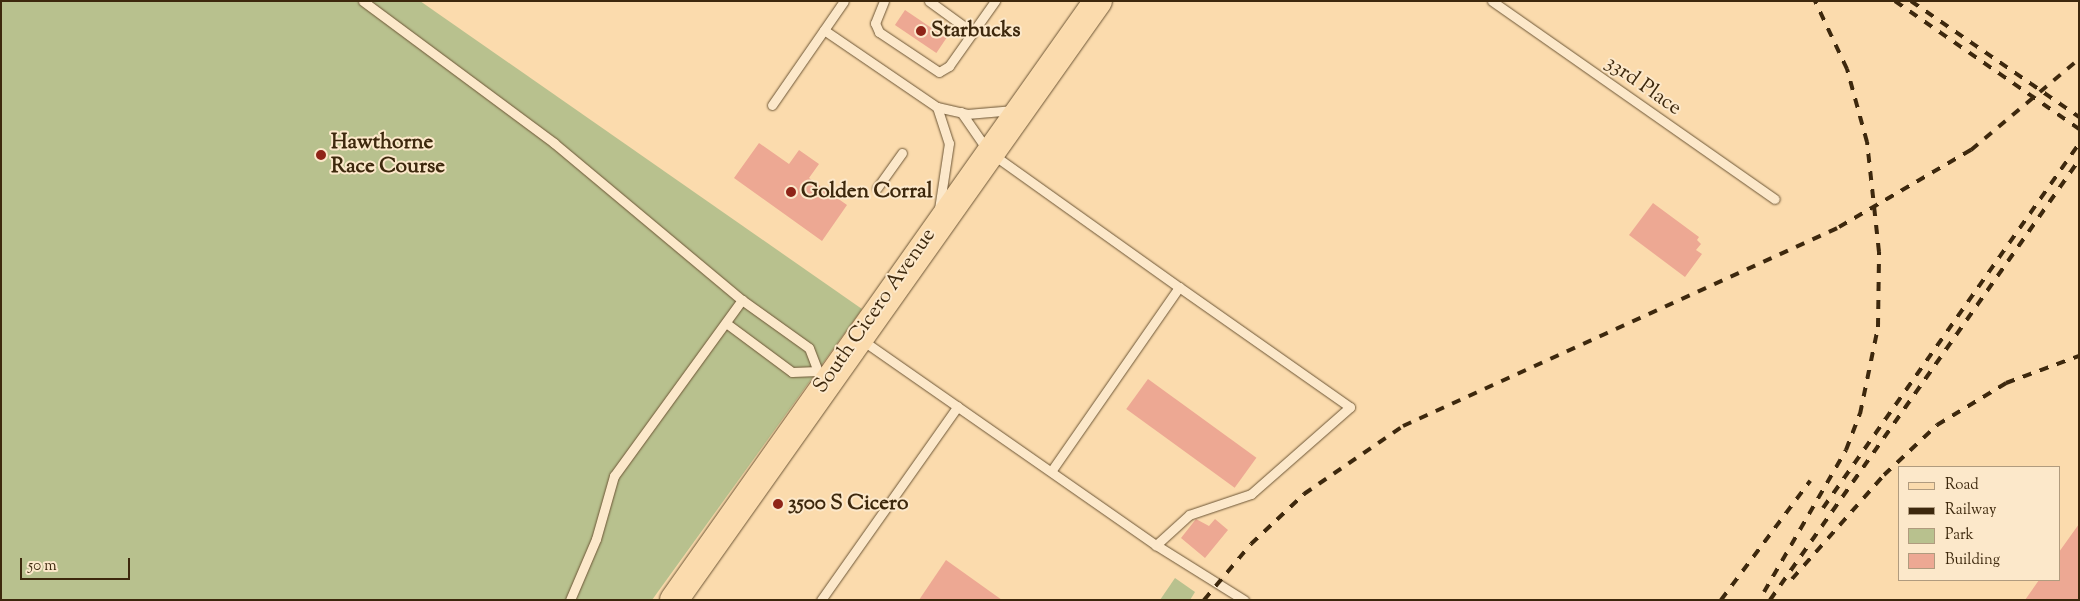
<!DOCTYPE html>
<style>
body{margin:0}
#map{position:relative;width:2080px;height:601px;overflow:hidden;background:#fbdbad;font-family:"Sorts Mill Goudy",serif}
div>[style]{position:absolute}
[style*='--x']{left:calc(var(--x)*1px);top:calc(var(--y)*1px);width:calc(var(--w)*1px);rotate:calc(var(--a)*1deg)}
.green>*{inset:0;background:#b8c18e}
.building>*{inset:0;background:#eda893;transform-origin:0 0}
.roads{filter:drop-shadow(0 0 1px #6c5535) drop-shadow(0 0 1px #6c5535)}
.service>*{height:9px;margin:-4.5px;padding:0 4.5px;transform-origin:4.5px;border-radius:4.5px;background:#fce8ca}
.primary>*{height:28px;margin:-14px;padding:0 14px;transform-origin:14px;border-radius:14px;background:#fbdbad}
.rail>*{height:4px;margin-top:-2px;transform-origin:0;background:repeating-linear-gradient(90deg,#3d280d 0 9px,transparent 0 18px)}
.dots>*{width:14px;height:14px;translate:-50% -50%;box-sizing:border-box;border:2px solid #fce8ca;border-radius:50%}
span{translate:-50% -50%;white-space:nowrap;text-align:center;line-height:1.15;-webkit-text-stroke:4px #fce8ca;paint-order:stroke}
.poi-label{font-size:21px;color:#3d280d;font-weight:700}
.left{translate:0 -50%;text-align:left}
.street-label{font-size:21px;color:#3d280d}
.frame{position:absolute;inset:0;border:2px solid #3d280d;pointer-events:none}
.legend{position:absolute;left:1898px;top:466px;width:162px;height:115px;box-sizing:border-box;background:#fce8ca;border:1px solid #b09b7e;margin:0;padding:6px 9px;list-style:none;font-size:15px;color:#3d280d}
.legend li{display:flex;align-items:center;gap:10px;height:25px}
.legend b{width:25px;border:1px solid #b09b7e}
.scale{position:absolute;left:20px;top:558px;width:110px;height:22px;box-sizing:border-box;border:2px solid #3d280d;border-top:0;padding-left:6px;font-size:15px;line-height:18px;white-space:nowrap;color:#3d280d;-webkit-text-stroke:4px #fce8ca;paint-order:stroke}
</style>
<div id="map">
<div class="green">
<i style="clip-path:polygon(1px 1px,420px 1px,862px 309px,652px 600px,1px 600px)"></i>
<i style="clip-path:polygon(1175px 578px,1195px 592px,1190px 600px,1160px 600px)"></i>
</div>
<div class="building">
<i style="left:905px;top:10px;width:50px;height:18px;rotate:34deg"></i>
<i style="clip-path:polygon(759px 143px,789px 164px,799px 150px,819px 164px,809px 178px,847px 205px,822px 241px,734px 178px)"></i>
<i style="clip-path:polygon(1653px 203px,1699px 237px,1697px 240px,1701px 244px,1696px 250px,1702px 254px,1685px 277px,1629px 235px)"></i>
<i style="left:1148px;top:379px;width:134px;height:37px;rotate:36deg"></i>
<i style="clip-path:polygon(1196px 519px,1209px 526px,1215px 519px,1228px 530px,1205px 558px,1181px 538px)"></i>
<i style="clip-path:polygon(2079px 524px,2079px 600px,2025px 600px,2039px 580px,2059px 580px,2059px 552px)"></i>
<i style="clip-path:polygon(946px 560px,1002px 600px,919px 600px)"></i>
</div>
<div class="roads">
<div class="service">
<i style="--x:363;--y:1;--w:238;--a:36.6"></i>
<i style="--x:554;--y:143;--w:245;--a:39.9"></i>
<i style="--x:742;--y:300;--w:82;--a:35.6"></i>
<i style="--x:809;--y:348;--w:25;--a:69"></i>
<i style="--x:818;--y:371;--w:12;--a:35"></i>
<i style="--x:884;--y:1;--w:24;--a:112"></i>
<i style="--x:875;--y:23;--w:10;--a:66"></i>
<i style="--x:879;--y:32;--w:72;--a:33.7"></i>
<i style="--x:939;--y:72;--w:12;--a:-31"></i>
<i style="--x:949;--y:66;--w:80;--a:-54.7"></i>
<i style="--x:929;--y:1;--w:54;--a:36"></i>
<i style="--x:1492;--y:1;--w:345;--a:35"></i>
<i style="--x:824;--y:30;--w:137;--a:34.3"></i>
<i style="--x:937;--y:107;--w:31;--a:13"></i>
<i style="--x:967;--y:114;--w:47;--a:-4.9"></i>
<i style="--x:772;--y:105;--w:126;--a:-55.3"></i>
<i style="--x:937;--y:107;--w:38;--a:72"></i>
<i style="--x:949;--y:143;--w:67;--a:98.6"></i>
<i style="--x:961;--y:112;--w:47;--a:55.3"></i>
<i style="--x:988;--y:151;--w:234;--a:35.5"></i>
<i style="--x:877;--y:188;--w:43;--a:-54.5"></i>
<i style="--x:726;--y:323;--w:82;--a:36.6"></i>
<i style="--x:792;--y:372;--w:26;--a:-2"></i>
<i style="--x:862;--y:340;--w:358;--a:34.9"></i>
<i style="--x:1156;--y:545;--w:104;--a:32"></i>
<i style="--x:1052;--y:470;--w:223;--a:-55.2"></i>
<i style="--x:1179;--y:287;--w:209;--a:35.1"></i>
<i style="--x:1350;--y:407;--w:132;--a:138.7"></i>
<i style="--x:1251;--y:494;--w:65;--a:161.3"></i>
<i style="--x:1189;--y:515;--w:45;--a:137.7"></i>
<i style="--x:570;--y:600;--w:66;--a:-66.9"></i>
<i style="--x:596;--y:539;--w:66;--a:-74.1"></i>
<i style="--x:614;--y:476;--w:218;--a:-54"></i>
<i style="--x:821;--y:600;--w:237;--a:-54.8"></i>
</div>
<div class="primary">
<i style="--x:674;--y:600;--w:734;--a:-54.71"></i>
</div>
</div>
<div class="rail">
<i style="--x:1895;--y:1;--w:224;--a:34.8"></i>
<i style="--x:1911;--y:1;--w:204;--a:34.6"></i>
<i style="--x:1823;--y:508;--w:445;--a:-54.9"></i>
<i style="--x:1792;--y:579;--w:139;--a:-48.5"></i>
<i style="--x:1884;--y:475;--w:73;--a:-43.3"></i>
<i style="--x:1937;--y:425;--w:81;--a:-31.3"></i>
<i style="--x:2006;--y:383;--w:78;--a:-20.3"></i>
<i style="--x:1764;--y:592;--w:164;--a:-60"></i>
<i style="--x:1846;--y:450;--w:39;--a:-69"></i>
<i style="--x:1860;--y:414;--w:89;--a:-78.3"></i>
<i style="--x:1878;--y:327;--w:75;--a:-89.2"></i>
<i style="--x:1879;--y:252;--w:111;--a:-96.2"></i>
<i style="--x:1867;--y:142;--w:76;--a:-105.3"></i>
<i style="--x:1847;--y:69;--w:75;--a:-115.2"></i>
<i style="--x:1204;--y:600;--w:73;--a:-50"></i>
<i style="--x:1251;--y:544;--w:73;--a:-43.3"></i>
<i style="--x:1304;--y:494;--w:120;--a:-34.5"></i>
<i style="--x:1403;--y:426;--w:479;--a:-24.5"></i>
<i style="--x:1839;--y:227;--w:153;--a:-30.3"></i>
<i style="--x:1971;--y:150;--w:141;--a:-40.1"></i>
<i style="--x:1721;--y:600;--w:149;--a:-53.2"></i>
<i style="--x:1770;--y:600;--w:538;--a:-54.92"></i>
</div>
<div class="dots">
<i style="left:921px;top:31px;background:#8f2418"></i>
<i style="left:321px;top:155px;background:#8f2418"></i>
<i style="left:791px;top:192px;background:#8f2418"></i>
<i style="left:778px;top:504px;background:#8f2418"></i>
</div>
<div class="poi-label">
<span class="left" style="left:931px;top:31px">Starbucks</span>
<span class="left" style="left:331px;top:155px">Hawthorne<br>Race Course</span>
<span class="left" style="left:801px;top:192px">Golden Corral</span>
<span class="left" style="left:788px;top:504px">3500 S Cicero</span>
</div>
<div class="street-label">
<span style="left:1643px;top:86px;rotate:35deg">33rd Place</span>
<span style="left:875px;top:311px;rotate:-55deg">South Cicero Avenue</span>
</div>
<div class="frame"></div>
<ul class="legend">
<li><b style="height:6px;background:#fbdbad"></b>Road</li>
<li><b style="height:6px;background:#3d280d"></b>Railway</li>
<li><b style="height:14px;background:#b8c18e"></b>Park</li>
<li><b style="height:14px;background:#eda893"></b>Building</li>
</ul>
<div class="scale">50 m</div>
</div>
